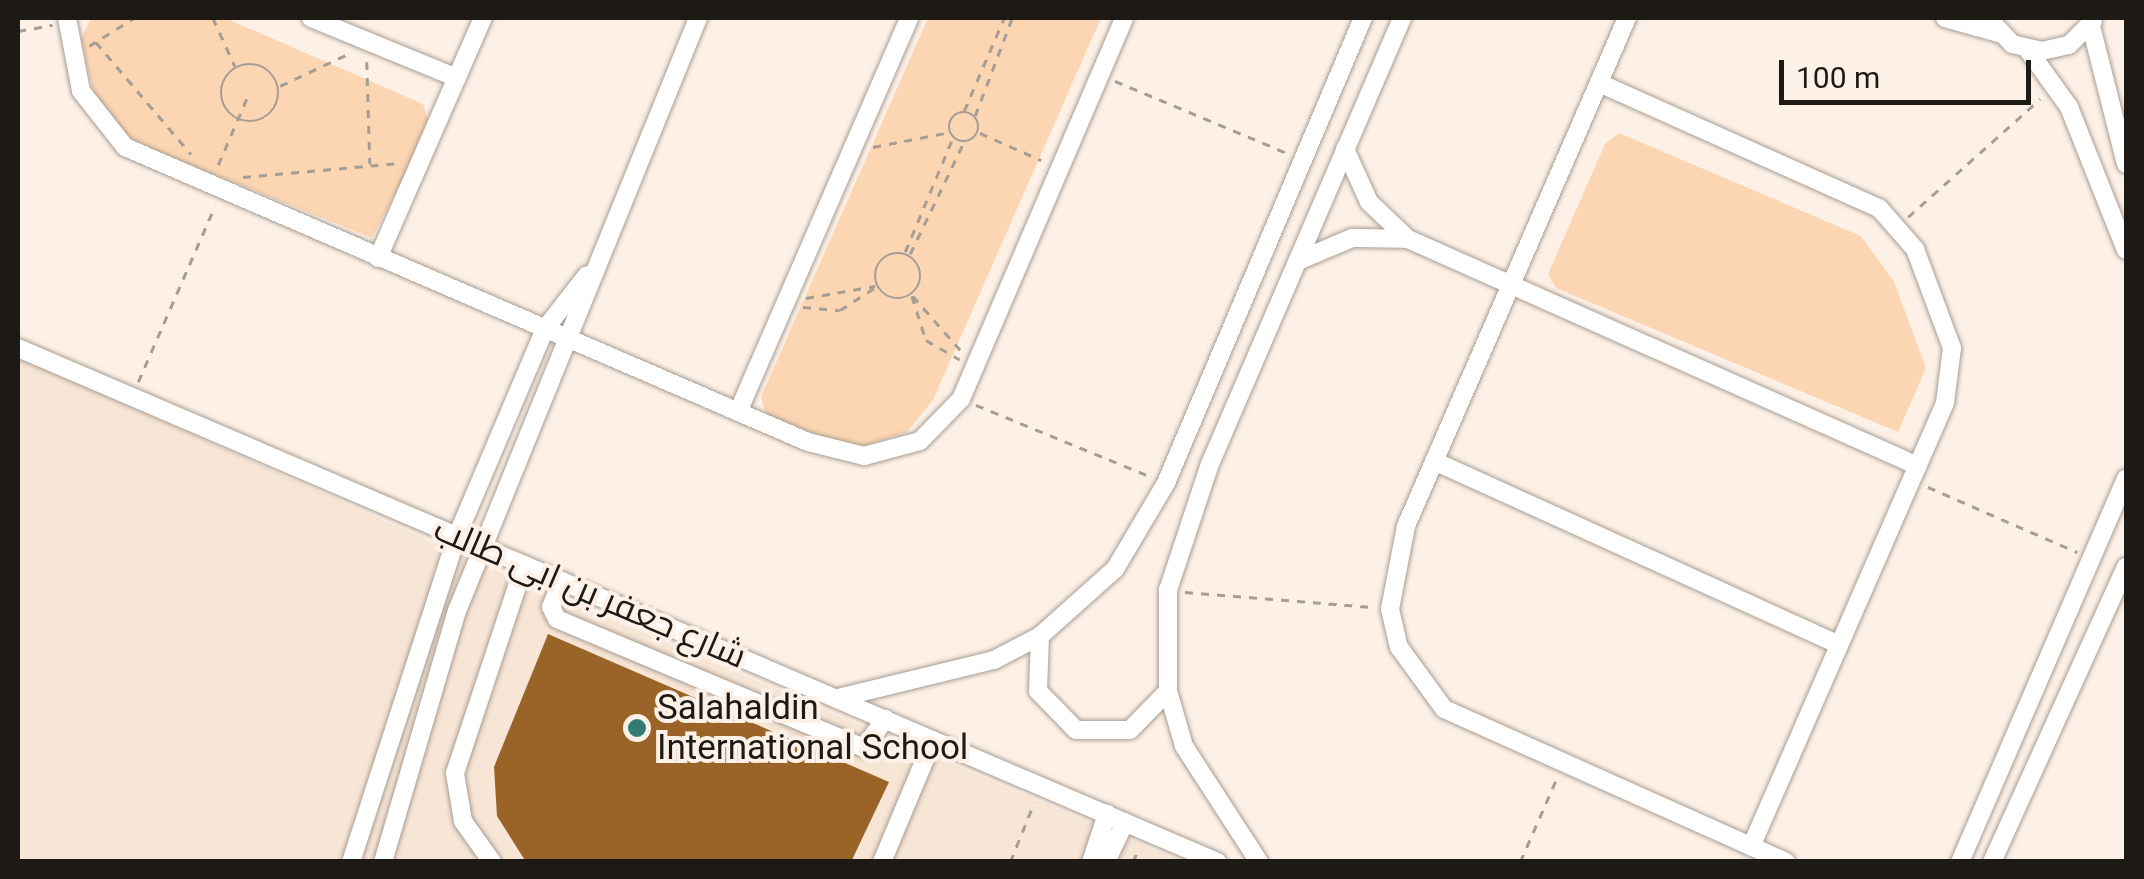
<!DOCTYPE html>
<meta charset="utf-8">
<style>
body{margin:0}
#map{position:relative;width:2144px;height:879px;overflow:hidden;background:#fdf1e7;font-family:Roboto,Cairo,sans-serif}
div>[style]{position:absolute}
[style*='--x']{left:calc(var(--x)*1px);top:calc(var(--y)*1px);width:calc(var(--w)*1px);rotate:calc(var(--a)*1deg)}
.built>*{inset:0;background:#f7e5d5}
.green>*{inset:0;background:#fcd5b2}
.building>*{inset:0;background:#9a6328}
.path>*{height:2.5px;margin-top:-1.25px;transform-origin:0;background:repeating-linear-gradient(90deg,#a69d95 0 8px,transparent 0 16px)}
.path>.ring{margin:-1.25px;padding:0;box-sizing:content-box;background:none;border:2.5px solid #a69d95;border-radius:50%}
.roads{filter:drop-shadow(0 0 2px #a89d93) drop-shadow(0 0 2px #a89d93)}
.minor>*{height:18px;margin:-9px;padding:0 9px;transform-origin:9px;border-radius:9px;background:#fff}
.dots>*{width:28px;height:28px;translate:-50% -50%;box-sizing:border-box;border:5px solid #fdf1e7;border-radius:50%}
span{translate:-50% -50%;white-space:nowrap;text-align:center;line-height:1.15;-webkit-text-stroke:8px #fdf1e7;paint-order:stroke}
.street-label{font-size:35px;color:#1d1915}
.poi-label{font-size:35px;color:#1d1915}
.left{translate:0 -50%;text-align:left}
.frame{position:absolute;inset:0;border:20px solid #1d1915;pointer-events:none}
.scale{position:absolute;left:1779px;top:60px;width:252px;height:45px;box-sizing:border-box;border:5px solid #1d1915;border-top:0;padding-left:12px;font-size:30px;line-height:35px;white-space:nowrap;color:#1d1915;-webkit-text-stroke:8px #fdf1e7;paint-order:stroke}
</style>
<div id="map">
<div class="built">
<i style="clip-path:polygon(18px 356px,467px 558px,1180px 861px,18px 862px)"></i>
</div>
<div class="green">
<i style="clip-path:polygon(91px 18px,225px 18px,423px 104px,430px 126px,372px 238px,129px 140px,94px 94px,81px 39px)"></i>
<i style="clip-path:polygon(928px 18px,1101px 18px,933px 400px,907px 432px,855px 449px,767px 419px,761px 397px)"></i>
<i style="clip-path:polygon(1619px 133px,1861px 236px,1894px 282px,1926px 368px,1898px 432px,1556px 288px,1548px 274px,1605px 144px)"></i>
</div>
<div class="building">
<i style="clip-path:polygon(548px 634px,889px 782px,851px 862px,526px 862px,497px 816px,494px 767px)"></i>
</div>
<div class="path">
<i style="--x:213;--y:18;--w:53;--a:65.4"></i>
<i style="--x:18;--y:31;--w:35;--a:-10"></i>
<i style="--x:96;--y:42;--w:147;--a:49.7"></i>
<i style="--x:89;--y:46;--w:53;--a:-31.9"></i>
<i style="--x:367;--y:62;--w:102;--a:88.3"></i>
<i class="ring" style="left:221px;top:64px;width:55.5px;height:55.5px"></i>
<i style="--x:1115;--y:81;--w:186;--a:22.7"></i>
<i style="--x:280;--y:86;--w:77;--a:-25.2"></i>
<i style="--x:964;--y:111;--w:101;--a:-66.7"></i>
<i class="ring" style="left:949px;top:112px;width:27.5px;height:27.5px"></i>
<i style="--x:975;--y:116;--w:105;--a:-69.3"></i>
<i style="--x:980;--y:133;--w:67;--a:23.9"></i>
<i style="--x:873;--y:147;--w:78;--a:-11"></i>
<i style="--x:218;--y:165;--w:78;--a:-66.7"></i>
<i style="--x:243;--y:177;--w:157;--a:-5.1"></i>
<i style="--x:1908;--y:217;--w:177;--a:-41.8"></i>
<i style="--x:905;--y:252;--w:125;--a:-67.3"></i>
<i class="ring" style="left:875px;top:253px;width:43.5px;height:43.5px"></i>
<i style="--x:910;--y:254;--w:124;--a:-64.3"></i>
<i style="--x:912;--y:296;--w:46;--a:72.3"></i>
<i style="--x:926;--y:340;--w:39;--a:30"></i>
<i style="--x:913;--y:296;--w:76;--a:48.7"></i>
<i style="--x:806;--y:298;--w:70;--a:-9.9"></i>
<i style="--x:803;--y:307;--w:37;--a:5"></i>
<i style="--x:840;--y:310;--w:43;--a:-32.6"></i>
<i style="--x:138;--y:382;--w:192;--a:-66.4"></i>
<i style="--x:976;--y:405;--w:187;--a:22.3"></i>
<i style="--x:1928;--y:487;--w:163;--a:23.6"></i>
<i style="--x:1185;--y:592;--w:187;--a:4.6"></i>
<i style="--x:1010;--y:862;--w:64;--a:-67.9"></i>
<i style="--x:1133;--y:862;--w:14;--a:-69"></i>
<i style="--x:1520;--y:862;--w:90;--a:-66.3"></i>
</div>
<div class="roads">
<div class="minor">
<i style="--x:67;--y:18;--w:74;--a:79.1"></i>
<i style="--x:81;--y:91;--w:71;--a:51.8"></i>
<i style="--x:125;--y:147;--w:744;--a:23.36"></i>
<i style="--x:808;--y:442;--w:58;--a:14"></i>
<i style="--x:864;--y:456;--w:58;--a:-15"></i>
<i style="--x:920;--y:441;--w:59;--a:-45.7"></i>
<i style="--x:961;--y:399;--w:414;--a:-66.8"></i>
<i style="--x:311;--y:18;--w:158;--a:22.3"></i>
<i style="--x:1627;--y:18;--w:554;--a:113.51"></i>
<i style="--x:1406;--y:526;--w:85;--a:100.9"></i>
<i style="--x:1390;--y:609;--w:39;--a:77"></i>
<i style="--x:1399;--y:647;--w:77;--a:54"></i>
<i style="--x:1444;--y:709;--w:375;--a:24.1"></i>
<i style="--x:1945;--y:18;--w:56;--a:15.5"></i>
<i style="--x:1988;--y:18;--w:35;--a:47"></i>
<i style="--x:2012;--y:44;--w:31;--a:13"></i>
<i style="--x:2042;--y:51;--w:28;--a:-13"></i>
<i style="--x:2069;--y:45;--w:34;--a:-45"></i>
<i style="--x:2091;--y:26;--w:142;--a:75.8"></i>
<i style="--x:2028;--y:50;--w:70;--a:54.3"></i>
<i style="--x:2069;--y:107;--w:154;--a:68.3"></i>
<i style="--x:1599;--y:83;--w:307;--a:24.1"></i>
<i style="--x:1879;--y:208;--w:55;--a:48.7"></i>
<i style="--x:1915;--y:249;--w:106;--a:69.5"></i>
<i style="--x:1952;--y:348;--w:55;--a:97.3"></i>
<i style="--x:1945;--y:403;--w:484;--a:113.6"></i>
<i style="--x:1345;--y:149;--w:58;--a:65.6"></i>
<i style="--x:1369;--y:202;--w:54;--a:43.5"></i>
<i style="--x:1408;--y:239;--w:558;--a:23.99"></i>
<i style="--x:378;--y:258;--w:262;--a:-66.4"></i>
<i style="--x:1298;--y:261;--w:59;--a:-23.1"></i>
<i style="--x:1352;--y:238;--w:55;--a:1"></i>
<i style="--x:18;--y:348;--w:1305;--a:23.2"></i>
<i style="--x:738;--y:412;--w:430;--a:-66.5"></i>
<i style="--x:1434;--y:461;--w:445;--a:24.4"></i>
<i style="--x:562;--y:581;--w:28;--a:113"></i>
<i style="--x:551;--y:607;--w:13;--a:63"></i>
<i style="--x:557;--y:619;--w:333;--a:22.8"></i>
<i style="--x:864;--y:748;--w:36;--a:-54"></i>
<i style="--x:1040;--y:636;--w:55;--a:92.1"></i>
<i style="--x:1038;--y:691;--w:54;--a:45.7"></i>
<i style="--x:1076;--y:730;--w:54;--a:0"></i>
<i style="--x:1130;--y:730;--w:54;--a:-45.7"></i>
<i style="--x:838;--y:698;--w:161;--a:-13.7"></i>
<i style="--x:994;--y:660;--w:52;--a:-27.6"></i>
<i style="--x:1040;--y:636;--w:101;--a:-41.8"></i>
<i style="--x:1115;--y:569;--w:100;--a:-59.3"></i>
<i style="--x:1166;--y:483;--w:505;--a:-67.04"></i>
<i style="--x:351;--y:862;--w:343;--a:-72"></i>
<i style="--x:457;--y:536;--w:225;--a:-67"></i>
<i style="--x:545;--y:329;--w:68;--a:-52.1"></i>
<i style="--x:383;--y:862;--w:262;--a:-73.6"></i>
<i style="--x:457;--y:611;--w:640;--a:-67.88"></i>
<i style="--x:492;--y:862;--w:50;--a:-125.3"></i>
<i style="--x:463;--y:821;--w:49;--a:-99.5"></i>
<i style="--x:455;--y:773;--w:219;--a:-71.6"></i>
<i style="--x:882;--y:862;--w:132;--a:-67.3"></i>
<i style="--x:1091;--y:862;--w:51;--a:-71.6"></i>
<i style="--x:1106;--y:862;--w:44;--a:-64.6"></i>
<i style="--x:1259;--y:862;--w:138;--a:-122.9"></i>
<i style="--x:1184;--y:746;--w:57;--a:-106.2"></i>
<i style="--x:1168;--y:691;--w:101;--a:-90"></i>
<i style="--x:1168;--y:590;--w:133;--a:-71.6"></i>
<i style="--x:1210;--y:464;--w:486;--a:-66.7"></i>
<i style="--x:1960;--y:862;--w:418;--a:-66.6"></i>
<i style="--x:1992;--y:862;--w:324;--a:-65.6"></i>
</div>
</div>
<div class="dots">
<i style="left:637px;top:728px;background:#337b74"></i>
</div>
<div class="street-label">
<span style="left:590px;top:593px;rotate:23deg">شارع جعفر بن ابى طالب</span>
</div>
<div class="poi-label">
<span class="left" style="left:657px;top:728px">Salahaldin<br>International School</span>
</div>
<div class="frame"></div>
<div class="scale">100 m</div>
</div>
